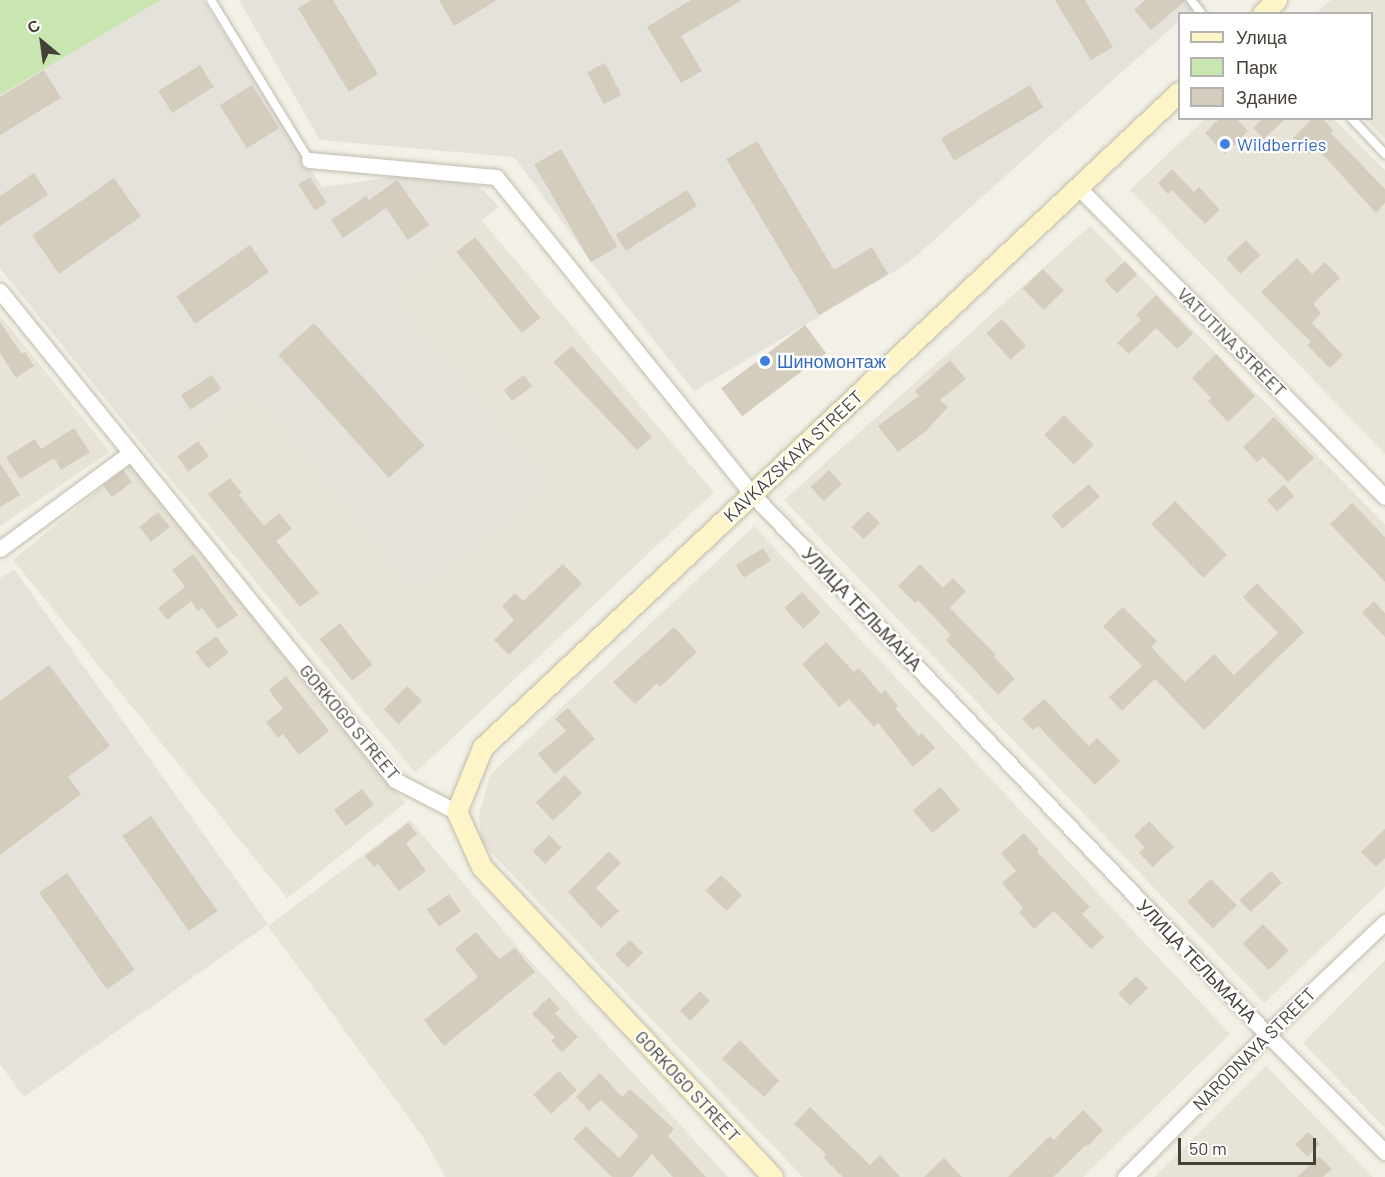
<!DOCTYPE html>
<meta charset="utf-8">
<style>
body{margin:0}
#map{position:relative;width:1385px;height:1177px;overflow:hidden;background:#f3f1e7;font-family:Barlow,sans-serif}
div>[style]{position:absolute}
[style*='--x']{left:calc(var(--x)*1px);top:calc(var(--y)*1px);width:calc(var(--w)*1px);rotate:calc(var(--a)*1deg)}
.residential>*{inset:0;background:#e7e3d6;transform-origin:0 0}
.industrial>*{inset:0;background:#e5e2dc}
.green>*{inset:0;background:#c9e6b1}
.building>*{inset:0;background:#d4cdbd;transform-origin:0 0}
.roads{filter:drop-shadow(0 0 2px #c1bcad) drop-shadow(0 0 2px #c1bcad)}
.lane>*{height:8px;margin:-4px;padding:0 4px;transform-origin:4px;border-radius:4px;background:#fff}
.street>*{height:15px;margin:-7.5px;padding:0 7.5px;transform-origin:7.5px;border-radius:7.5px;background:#fff}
.secondary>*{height:20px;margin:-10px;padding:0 10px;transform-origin:10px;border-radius:10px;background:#fdf5c8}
.dots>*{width:16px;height:16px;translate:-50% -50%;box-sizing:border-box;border:3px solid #fff;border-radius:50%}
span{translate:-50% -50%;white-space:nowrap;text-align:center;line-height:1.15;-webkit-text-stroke:4.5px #fff;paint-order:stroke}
.shop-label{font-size:18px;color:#366cbe}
.left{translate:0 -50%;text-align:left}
.street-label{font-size:18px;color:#464136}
.legend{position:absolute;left:1178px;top:12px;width:195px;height:108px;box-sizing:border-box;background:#fff;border:2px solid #b5b3af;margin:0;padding:8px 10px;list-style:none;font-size:18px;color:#464136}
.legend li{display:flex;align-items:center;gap:12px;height:30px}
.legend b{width:30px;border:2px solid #b5b3af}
.north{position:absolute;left:12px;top:12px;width:60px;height:60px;-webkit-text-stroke:4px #fff;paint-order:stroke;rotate:331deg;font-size:16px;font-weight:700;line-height:24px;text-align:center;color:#464136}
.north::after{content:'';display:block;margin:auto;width:21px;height:27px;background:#464136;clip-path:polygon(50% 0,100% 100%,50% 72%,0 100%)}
.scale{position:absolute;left:1178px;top:1138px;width:138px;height:27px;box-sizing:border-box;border:3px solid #464136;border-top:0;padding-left:8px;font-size:18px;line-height:21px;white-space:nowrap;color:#464136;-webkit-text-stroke:4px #fff;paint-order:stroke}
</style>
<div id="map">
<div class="residential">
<i style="clip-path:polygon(1331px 0,1385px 0,1385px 139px,1365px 119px,1372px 118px,1372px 14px,1316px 13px)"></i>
<i style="clip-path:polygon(1205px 119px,1334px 119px,1385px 170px,1385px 454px,1130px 190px)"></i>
<i style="clip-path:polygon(482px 221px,714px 492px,415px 773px,156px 462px,256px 393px,416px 592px,541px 494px,544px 480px,390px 294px)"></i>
<i style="clip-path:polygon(1090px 226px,1385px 524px,1385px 887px,1264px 1003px,784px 500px)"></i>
<i style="clip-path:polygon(0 315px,110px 452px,0 526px)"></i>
<i style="left:131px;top:464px;width:436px;height:152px;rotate:51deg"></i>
<i style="clip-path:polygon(754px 526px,1230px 1034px,1083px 1177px,803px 1177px,481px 842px,479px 816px,490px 775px)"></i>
<i style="clip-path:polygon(410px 820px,513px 942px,728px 1177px,445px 1177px,425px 1140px,268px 926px)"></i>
<i style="clip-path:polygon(1385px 960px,1385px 1128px,1303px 1043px)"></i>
<i style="clip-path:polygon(1266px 1066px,1373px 1177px,1154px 1177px)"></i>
</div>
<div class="industrial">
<i style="clip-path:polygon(161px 0,203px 0,322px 187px,408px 175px,478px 185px,499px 207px,390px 294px,544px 480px,541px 494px,416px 592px,256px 393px,156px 462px,0 268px,0 95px)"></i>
<i style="clip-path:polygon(239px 0,1203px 0,1188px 13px,1180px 14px,1179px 21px,907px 264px,694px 391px,594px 265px,514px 157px,320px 140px)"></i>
<i style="clip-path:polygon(14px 569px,268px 924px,24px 1097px,0 1064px,0 578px)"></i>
</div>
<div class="green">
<i style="clip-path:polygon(0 0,161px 0,0 95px)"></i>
</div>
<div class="building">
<i style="clip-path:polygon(312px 0,333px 0,378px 74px,349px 92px,298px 8px)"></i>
<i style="clip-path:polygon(439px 0,497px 0,454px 26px)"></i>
<i style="clip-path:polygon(691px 0,742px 0,681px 36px,702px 71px,681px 83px,647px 27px)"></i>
<i style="clip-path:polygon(1055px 0,1085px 0,1113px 47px,1091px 60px)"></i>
<i style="clip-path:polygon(1145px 0,1185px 0,1185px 1px,1151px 30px,1134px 10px)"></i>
<i style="left:605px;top:63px;width:36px;height:20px;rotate:63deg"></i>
<i style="left:200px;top:65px;width:26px;height:49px;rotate:58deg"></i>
<i style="clip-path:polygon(44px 70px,61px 98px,0 135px,0 97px)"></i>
<i style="left:252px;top:85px;width:51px;height:38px;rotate:58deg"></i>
<i style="left:1030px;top:85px;width:26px;height:104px;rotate:59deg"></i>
<i style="clip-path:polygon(1220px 118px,1236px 118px,1248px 131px,1225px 154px,1205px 133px)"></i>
<i style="clip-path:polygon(1263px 118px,1286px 118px,1264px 139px,1253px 128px)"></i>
<i style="clip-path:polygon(1313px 118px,1322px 118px,1333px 130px,1331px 133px,1385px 189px,1385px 203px,1376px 213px,1316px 147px,1309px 154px,1293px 138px)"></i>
<i style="clip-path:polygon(757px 141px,834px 270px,872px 247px,888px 274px,819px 315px,726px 159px)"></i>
<i style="left:561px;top:149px;width:113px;height:31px;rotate:60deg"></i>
<i style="clip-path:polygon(1172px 169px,1194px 192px,1199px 187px,1220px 210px,1205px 224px,1172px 190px,1168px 194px,1158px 183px)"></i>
<i style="clip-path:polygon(34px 173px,48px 195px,0 226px,0 196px)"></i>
<i style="left:310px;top:177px;width:31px;height:14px;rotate:57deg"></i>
<i style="left:114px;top:178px;width:47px;height:100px;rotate:55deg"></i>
<i style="clip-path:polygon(397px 180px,429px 225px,408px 240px,386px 208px,343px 238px,331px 220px,366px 196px,369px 200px)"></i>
<i style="left:687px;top:190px;width:19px;height:84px;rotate:58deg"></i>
<i style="left:475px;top:237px;width:104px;height:24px;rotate:51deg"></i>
<i style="left:1246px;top:240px;width:21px;height:27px;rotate:47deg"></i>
<i style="left:250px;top:245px;width:33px;height:90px;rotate:55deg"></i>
<i style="clip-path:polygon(1297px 258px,1312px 274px,1325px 262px,1340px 278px,1313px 304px,1321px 313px,1312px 323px,1343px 355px,1330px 368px,1307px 345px,1311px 342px,1261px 292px)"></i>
<i style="left:1125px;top:261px;width:18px;height:28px;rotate:47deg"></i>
<i style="left:1043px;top:269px;width:30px;height:28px;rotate:46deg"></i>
<i style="clip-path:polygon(1156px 295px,1193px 334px,1177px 349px,1156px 328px,1129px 354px,1117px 343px,1141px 320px,1136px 315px)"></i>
<i style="left:1002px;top:319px;width:36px;height:21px;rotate:48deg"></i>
<i style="clip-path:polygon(0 322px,22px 354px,25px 352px,34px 366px,16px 378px,0 353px)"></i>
<i style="left:314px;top:323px;width:165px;height:48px;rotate:48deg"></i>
<i style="left:805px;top:325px;width:35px;height:105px;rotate:53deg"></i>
<i style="clip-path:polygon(572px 346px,652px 437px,637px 450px,553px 362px)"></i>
<i style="clip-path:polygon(1216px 354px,1255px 396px,1228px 422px,1208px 401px,1211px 398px,1192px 378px)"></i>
<i style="clip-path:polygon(950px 360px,966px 379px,940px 400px,948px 407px,925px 432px,898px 452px,878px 426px,919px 396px,915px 391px)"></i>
<i style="left:212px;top:375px;width:17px;height:37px;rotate:57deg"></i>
<i style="left:524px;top:375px;width:14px;height:25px;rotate:54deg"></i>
<i style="left:1064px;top:415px;width:42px;height:28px;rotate:45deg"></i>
<i style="clip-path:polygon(1274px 417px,1314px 458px,1288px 482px,1263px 457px,1257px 462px,1243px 447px)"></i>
<i style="clip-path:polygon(74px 428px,90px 452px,61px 470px,54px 458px,20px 479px,6px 457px,35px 439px,41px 449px)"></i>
<i style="left:198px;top:441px;width:19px;height:26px;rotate:54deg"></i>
<i style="clip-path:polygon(0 463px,20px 495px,0 507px)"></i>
<i style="left:123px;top:470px;width:15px;height:25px;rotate:53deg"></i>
<i style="left:829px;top:470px;width:19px;height:25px;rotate:47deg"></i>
<i style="clip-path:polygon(230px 478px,242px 493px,239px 495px,264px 526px,279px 513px,292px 529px,276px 541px,319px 593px,300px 607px,208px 494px)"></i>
<i style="left:1089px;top:484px;width:17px;height:49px;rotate:50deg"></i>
<i style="left:1284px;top:485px;width:15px;height:23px;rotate:48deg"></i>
<i style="left:1175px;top:501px;width:75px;height:33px;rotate:46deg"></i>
<i style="clip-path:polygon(1352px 503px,1385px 537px,1385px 582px,1330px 524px)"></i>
<i style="left:868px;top:511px;width:17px;height:23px;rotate:45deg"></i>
<i style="left:158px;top:512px;width:19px;height:24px;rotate:51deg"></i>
<i style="left:763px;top:548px;width:15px;height:32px;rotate:58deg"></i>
<i style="clip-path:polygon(193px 554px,238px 615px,218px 629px,202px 608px,198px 611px,191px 601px,167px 620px,158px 608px,185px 587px,172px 570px)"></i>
<i style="clip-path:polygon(563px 564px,582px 584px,509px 655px,494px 640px,514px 620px,502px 606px,515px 593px,523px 601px)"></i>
<i style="clip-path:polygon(920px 564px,943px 588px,953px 578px,966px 591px,950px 608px,996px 655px,994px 657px,1015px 679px,998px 695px,946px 640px,951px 635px,918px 600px,915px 603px,898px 586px)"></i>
<i style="clip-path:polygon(1257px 583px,1304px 632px,1204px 730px,1155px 679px,1122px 711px,1109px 697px,1142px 666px,1103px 626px,1123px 607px,1157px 641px,1151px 647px,1185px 682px,1214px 654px,1234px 675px,1278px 633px,1243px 597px)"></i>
<i style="left:802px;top:592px;width:28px;height:24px;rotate:48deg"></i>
<i style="clip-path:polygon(1374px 601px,1385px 613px,1385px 637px,1362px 613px)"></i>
<i style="left:340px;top:623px;width:53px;height:26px;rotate:52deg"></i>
<i style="clip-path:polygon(674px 627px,697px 652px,660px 687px,657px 683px,635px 704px,613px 682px)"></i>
<i style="left:216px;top:636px;width:21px;height:26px;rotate:53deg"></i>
<i style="clip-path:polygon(826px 642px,854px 672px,859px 668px,881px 694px,885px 690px,898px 706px,895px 708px,919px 736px,922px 733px,935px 748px,913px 767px,878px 723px,874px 727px,849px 699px,839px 707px,802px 664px)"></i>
<i style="clip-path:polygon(49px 665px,110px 746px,68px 777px,81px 794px,0 855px,0 701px)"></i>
<i style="clip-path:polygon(286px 676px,329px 731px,299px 755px,283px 734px,278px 738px,266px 722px,283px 709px,269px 690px)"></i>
<i style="left:407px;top:686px;width:21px;height:33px;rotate:45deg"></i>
<i style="clip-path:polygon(1044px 699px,1089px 746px,1097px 738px,1120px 761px,1095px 785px,1038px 726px,1033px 730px,1022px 719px)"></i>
<i style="clip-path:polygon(568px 708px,595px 739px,555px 774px,538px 754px,566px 731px,555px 719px)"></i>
<i style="left:565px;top:775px;width:25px;height:40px;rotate:47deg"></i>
<i style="left:940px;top:787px;width:30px;height:36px;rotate:49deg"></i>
<i style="left:362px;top:789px;width:20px;height:35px;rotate:53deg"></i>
<i style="left:151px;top:816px;width:116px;height:35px;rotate:55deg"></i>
<i style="clip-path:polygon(1149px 821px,1174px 847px,1153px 867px,1139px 853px,1145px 847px,1134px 836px)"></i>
<i style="clip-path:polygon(408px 823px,417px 834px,406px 843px,426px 871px,399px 891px,378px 864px,374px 867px,365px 856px)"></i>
<i style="clip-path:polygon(1385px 829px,1385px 858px,1376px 867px,1361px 852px)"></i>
<i style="clip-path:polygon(1024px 833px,1039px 850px,1037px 852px,1090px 907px,1082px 914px,1104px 937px,1091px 949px,1054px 911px,1034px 929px,1019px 912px,1023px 908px,1002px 883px,1016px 871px,1001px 853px)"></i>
<i style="left:549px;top:835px;width:18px;height:23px;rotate:45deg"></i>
<i style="clip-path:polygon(609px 851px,621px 863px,596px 888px,619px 911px,601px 928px,568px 892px)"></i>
<i style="left:1271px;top:871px;width:16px;height:43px;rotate:47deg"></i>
<i style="left:67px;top:873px;width:118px;height:34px;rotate:55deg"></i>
<i style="left:721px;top:875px;width:29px;height:22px;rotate:44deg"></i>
<i style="left:1211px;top:879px;width:37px;height:33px;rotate:46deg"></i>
<i style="left:449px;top:894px;width:21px;height:27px;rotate:55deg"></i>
<i style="left:1263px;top:924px;width:37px;height:28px;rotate:46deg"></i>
<i style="clip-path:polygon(476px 932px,499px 959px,515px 948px,535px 972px,444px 1046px,424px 1020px,478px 977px,455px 949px)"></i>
<i style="left:630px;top:940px;width:18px;height:21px;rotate:45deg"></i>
<i style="left:1136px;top:976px;width:17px;height:25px;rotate:45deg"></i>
<i style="left:700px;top:991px;width:14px;height:28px;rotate:45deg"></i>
<i style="clip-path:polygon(549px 997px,560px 1009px,555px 1013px,578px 1037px,562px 1052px,551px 1041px,555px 1037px,532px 1014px)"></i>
<i style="clip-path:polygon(740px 1040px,779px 1081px,764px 1097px,722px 1059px)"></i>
<i style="left:559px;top:1071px;width:26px;height:35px;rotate:47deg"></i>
<i style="clip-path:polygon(600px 1073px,622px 1097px,630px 1089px,674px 1129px,668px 1136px,706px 1177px,673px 1177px,652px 1154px,632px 1177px,612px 1177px,573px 1139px,586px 1126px,619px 1158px,639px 1136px,601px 1100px,589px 1111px,576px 1097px)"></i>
<i style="clip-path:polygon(810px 1107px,870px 1165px,880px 1155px,900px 1177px,843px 1177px,823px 1157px,826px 1154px,794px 1124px)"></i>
<i style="clip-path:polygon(1083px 1110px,1103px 1130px,1088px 1146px,1086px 1145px,1053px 1177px,1008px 1177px,1050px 1136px,1054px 1140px)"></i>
<i style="left:1308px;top:1132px;width:17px;height:18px;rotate:45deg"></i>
<i style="clip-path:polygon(1319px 1156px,1332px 1169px,1323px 1177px,1297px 1177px)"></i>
<i style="clip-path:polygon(944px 1158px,962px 1177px,924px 1177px)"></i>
</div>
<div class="roads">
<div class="lane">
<i style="--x:211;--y:0;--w:188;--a:58.5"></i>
<i style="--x:1191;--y:0;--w:18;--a:52"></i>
<i style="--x:1351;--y:118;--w:50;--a:46.6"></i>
</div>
<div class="street">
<i style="--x:309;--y:160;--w:188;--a:5.2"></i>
<i style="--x:496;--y:177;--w:407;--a:51.1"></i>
<i style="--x:752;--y:494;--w:746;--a:46.36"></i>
<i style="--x:1267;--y:1034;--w:167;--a:45"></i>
<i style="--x:1078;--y:187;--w:436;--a:45.3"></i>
<i style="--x:0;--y:291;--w:629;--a:51.07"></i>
<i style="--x:395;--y:780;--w:70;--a:27.3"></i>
<i style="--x:0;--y:549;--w:162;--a:-36.4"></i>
<i style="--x:1125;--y:1177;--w:202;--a:-45.2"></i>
<i style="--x:1267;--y:1034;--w:163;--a:-43.5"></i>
</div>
<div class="secondary">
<i style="--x:1263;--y:14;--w:20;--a:-45"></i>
<i style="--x:773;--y:1177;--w:425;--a:-133.2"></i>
<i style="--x:482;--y:867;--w:60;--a:-114.4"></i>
<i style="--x:457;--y:812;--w:69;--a:-67.9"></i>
<i style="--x:483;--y:748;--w:957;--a:-43.26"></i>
</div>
</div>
<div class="dots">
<i style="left:1225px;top:144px;background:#3f7fe0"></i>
<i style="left:765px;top:361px;background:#3f7fe0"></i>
</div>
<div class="shop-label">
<span class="left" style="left:1237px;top:144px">Wildberries</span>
<span class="left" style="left:777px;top:361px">Шиномонтаж</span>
</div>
<div class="street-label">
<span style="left:1232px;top:342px;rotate:45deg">VATUTINA STREET</span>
<span style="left:793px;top:456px;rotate:-43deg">KAVKAZSKAYA STREET</span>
<span style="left:862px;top:609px;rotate:46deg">УЛИЦА ТЕЛЬМАНА</span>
<span style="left:350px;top:722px;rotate:50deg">GORKOGO STREET</span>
<span style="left:1197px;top:961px;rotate:46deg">УЛИЦА ТЕЛЬМАНА</span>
<span style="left:1254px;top:1049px;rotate:-45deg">NARODNAYA STREET</span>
<span style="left:688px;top:1086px;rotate:47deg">GORKOGO STREET</span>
</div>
<ul class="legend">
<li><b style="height:8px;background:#fdf5c8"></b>Улица</li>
<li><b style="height:16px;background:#c9e6b1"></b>Парк</li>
<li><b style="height:16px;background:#d4cdbd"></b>Здание</li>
</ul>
<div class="north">С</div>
<div class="scale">50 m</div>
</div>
